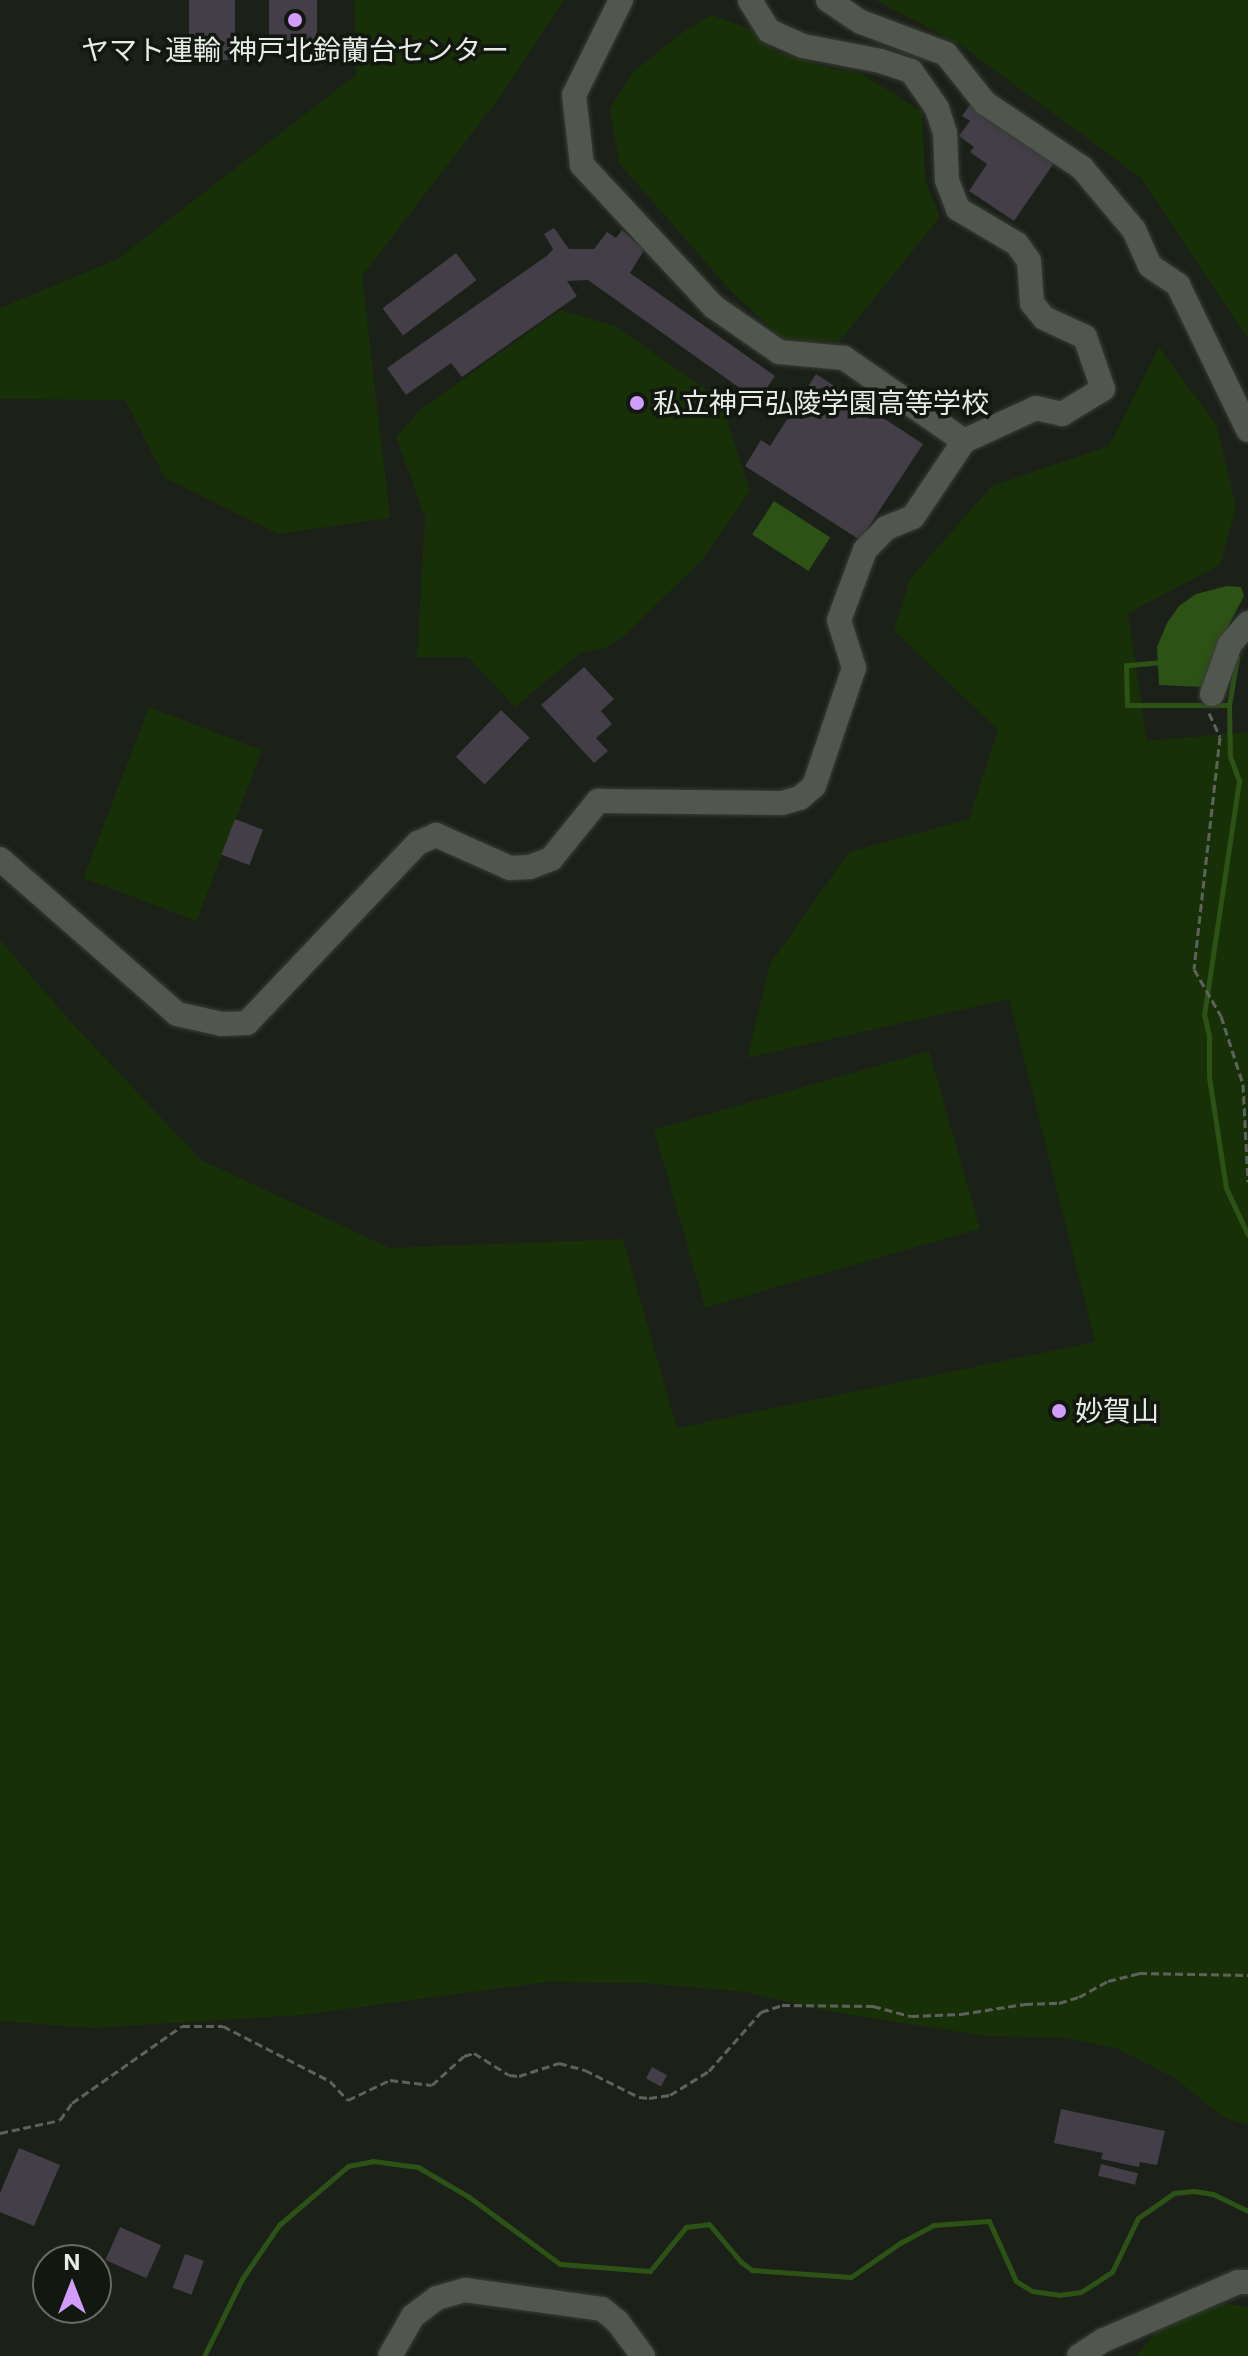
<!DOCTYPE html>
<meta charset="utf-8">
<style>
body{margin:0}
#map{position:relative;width:1248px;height:2356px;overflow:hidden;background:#1b2018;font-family:Inter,"Noto Sans JP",sans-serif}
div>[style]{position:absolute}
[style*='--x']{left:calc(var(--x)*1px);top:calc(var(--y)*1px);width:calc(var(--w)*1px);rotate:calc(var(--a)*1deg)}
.green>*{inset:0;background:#183008;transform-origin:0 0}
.water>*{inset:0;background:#2c5215;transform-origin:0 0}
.stream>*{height:5px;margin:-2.5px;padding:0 2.5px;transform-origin:2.5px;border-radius:2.5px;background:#2c5215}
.building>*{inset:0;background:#433e47;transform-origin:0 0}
.path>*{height:3px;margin-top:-1.5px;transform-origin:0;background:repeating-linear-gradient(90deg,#5e625b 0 8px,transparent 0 12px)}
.roads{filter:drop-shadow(0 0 2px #383c36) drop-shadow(0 0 2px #383c36)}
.minor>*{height:24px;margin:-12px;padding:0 12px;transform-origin:12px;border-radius:12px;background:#51574e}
.dots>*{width:22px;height:22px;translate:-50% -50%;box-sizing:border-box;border:4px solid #12170f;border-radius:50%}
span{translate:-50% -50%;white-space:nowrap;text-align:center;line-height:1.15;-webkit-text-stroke:7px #12170f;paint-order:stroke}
.poi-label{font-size:28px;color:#e8ece7}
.left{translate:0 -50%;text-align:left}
.north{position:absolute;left:32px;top:2244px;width:80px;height:80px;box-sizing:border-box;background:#12170f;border:2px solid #686c65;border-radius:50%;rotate:0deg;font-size:22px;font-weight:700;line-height:32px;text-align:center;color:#e8ece7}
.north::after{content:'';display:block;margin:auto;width:28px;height:36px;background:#d29cfd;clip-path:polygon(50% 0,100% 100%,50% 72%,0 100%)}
</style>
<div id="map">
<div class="green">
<i style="clip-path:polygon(354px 0,564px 0,499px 98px,362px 276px,390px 518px,278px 534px,165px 478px,125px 400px,0 399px,0 308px,118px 259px,356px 75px)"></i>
<i style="clip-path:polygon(876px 0,1248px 0,1248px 339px,1141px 178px,962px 46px)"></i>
<i style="clip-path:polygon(712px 15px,752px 30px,777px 52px,833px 69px,859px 72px,922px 112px,925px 179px,940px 217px,839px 342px,783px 339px,731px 291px,619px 163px,610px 109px,633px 72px,683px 32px)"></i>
<i style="clip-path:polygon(560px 310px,615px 326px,720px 399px,750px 491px,702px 560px,624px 636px,605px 648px,580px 653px,515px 707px,468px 657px,417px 657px,425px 517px,396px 437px,420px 410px)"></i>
<i style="clip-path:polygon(1159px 347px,1217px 426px,1236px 508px,1220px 565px,1128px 613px,1147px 741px,1248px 732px,1248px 2125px,1223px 2117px,1175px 2078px,1118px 2049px,1068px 2038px,985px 2036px,828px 2011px,745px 1992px,642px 1983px,546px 1982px,302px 2015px,92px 2028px,0 2021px,0 940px,71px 1022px,201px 1160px,390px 1248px,623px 1239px,677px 1428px,1095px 1342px,1009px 999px,747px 1058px,770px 964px,849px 852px,969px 819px,998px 730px,894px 630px,910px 579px,992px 486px,1109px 446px)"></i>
<i style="left:149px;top:707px;width:121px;height:183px;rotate:21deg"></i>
<i style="left:929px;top:1051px;width:185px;height:286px;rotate:74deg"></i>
<i style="clip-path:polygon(1225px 2303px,1248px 2307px,1248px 2356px,1136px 2356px,1159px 2328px)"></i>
</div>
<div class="water">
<i style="left:774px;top:501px;width:67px;height:40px;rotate:33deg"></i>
<i style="clip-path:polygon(1227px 586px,1241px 587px,1244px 596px,1214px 653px,1202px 687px,1159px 685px,1157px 647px,1167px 623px,1179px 606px,1196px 594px)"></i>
</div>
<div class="stream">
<i style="--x:1162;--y:662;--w:36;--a:175"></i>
<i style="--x:1126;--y:665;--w:40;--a:88.6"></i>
<i style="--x:1127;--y:705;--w:102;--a:0"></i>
<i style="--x:1229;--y:705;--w:51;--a:88.9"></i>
<i style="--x:1230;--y:756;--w:27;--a:70"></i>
<i style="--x:1239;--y:781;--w:236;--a:98.5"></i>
<i style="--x:1204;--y:1014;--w:23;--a:77"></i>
<i style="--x:1209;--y:1036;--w:41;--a:90"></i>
<i style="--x:1209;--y:1077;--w:112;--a:81.3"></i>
<i style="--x:1226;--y:1188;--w:52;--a:64.9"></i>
<i style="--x:1229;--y:705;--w:48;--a:-80.3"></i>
<i style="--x:204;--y:2356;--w:86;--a:-63.7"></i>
<i style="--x:242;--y:2279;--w:65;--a:-55.6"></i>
<i style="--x:279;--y:2225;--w:91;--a:-40.5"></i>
<i style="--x:348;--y:2166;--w:25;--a:-11"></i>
<i style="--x:373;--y:2161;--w:45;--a:7.6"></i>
<i style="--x:418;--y:2167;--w:59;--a:30.5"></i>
<i style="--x:469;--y:2197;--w:113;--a:36.4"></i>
<i style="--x:560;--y:2264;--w:90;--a:4.4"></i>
<i style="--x:650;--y:2271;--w:57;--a:-50.7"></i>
<i style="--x:686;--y:2227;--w:23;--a:-7"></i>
<i style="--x:709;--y:2224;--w:50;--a:49.9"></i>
<i style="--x:741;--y:2262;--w:14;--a:36"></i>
<i style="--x:752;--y:2270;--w:99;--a:4"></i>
<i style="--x:851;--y:2277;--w:60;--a:-34.8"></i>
<i style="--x:900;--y:2243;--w:38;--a:-28"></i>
<i style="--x:934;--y:2225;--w:55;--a:-4.2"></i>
<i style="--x:989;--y:2221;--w:66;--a:65.8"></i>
<i style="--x:1016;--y:2281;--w:19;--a:32"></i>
<i style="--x:1032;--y:2291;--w:27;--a:8"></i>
<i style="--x:1059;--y:2295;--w:22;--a:-8"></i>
<i style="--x:1081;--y:2292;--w:37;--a:-33"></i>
<i style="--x:1112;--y:2272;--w:60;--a:-64.3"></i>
<i style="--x:1138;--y:2218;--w:44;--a:-34.8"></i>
<i style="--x:1174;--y:2193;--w:20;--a:-6"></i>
<i style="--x:1194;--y:2191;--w:19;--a:9"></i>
<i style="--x:1213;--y:2194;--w:39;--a:26"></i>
</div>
<div class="building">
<i style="left:189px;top:0;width:46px;height:60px"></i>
<i style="left:269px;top:0;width:48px;height:44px"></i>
<i style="clip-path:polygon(971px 103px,1056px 160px,1014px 221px,969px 191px,987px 164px,970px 152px,974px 147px,959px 136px,970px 121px,962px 116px)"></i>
<i style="clip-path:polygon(554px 228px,569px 249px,594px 249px,607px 232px,616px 238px,622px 230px,644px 250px,630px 273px,775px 376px,758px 401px,588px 280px,567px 281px,577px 296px,462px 377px,451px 363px,406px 395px,387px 368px,548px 255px,553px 249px,544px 234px)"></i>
<i style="left:456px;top:253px;width:34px;height:92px;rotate:53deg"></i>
<i style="clip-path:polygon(816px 374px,923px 444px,860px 540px,745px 466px,761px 440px,770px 446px)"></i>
<i style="clip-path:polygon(584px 667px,614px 699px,601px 711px,612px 724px,596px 738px,608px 751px,594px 763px,541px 705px)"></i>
<i style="left:501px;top:710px;width:40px;height:65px;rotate:44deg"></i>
<i style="left:235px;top:819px;width:30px;height:38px;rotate:21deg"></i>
<i style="left:652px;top:2067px;width:17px;height:13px;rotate:28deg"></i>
<i style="clip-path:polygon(1061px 2109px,1165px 2131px,1157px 2165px,1140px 2162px,1139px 2167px,1101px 2159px,1103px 2153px,1054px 2143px)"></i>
<i style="clip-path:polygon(19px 2148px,60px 2165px,34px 2226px,0 2212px,0 2193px)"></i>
<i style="left:1101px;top:2164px;width:38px;height:12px;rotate:14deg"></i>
<i style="left:120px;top:2227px;width:45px;height:36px;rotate:24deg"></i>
<i style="left:185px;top:2254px;width:20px;height:36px;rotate:20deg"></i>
</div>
<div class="path">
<i style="--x:1209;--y:713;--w:26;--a:65"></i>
<i style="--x:1220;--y:737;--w:233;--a:96.4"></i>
<i style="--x:1194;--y:969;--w:54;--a:60.1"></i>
<i style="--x:1221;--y:1016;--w:71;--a:72.1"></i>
<i style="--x:1243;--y:1084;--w:98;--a:87.1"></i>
<i style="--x:0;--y:2133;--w:61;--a:-12.2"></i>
<i style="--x:60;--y:2120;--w:21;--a:-55"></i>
<i style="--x:72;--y:2103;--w:134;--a:-35"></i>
<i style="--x:182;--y:2026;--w:41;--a:0"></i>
<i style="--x:223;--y:2026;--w:120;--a:27.2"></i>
<i style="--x:330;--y:2081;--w:26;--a:47"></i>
<i style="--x:348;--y:2100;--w:47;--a:-25.5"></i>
<i style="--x:390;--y:2080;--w:42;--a:6.8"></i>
<i style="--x:432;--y:2085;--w:43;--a:-42.2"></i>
<i style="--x:464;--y:2056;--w:10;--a:-17"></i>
<i style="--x:474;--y:2053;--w:41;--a:32.2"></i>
<i style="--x:509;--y:2075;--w:10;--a:6"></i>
<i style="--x:519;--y:2076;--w:42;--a:-18"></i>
<i style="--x:559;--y:2063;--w:27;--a:15"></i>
<i style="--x:585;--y:2070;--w:60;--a:26.6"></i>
<i style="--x:639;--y:2097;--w:10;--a:6"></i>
<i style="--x:649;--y:2098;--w:21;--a:-8"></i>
<i style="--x:670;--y:2095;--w:46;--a:-31.6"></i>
<i style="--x:709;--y:2071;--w:79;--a:-48.6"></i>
<i style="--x:761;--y:2012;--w:22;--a:-18"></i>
<i style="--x:782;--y:2005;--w:91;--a:0.6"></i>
<i style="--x:873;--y:2006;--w:39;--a:15"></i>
<i style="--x:911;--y:2016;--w:50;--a:-2.3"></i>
<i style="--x:961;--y:2014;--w:65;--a:-8.9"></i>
<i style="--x:1025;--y:2004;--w:34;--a:-2"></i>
<i style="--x:1059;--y:2003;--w:21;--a:-17"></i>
<i style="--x:1079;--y:1997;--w:33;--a:-29"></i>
<i style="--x:1108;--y:1981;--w:32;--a:-14"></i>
<i style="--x:1139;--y:1973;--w:109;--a:1.1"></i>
</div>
<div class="roads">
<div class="minor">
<i style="--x:621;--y:0;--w:106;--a:116.3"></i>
<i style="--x:574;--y:95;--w:70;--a:83.5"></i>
<i style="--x:582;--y:165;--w:194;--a:47.1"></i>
<i style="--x:714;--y:307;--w:79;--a:34.7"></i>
<i style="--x:779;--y:352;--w:65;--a:5.3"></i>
<i style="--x:844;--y:358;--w:146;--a:34.7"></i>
<i style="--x:828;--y:0;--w:40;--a:34"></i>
<i style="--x:861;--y:22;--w:91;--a:20.6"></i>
<i style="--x:946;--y:54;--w:63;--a:51.5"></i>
<i style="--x:985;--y:103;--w:117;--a:33.8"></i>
<i style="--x:1082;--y:168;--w:81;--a:50"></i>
<i style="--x:1134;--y:230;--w:39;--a:66"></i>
<i style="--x:1150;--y:266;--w:34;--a:34"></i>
<i style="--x:1178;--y:285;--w:161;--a:64.2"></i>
<i style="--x:1212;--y:694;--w:53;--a:-70.2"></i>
<i style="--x:1230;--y:644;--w:28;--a:-49"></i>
<i style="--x:0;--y:859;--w:235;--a:41.2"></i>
<i style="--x:177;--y:1014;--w:46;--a:12.5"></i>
<i style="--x:222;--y:1024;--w:25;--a:-2"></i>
<i style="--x:247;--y:1023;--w:248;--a:-46.5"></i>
<i style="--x:418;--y:843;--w:20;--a:-24"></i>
<i style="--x:436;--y:835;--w:81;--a:24"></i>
<i style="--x:510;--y:868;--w:20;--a:-3"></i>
<i style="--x:530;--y:867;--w:22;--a:-21"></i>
<i style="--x:551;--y:859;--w:75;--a:-51"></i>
<i style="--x:598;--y:801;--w:184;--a:0.6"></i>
<i style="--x:782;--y:803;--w:19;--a:-16"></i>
<i style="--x:800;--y:798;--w:18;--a:-41"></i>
<i style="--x:814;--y:786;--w:125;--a:-71.3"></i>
<i style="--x:854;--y:668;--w:50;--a:-107.4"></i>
<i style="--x:839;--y:620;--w:75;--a:-69.6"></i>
<i style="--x:865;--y:550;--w:30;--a:-46"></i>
<i style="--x:886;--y:528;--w:29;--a:-22"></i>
<i style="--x:913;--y:517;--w:92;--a:-56.1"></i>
<i style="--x:964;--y:441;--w:79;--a:-24.6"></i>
<i style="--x:1036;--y:408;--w:27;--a:13"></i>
<i style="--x:1062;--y:414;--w:48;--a:-31.4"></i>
<i style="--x:1103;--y:389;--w:55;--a:-109.1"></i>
<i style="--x:1085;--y:337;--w:45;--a:-155.1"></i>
<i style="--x:1044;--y:318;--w:19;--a:-129"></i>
<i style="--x:1032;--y:303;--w:42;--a:-94.1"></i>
<i style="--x:1029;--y:261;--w:21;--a:-125"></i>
<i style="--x:1017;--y:244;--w:69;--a:-149.3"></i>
<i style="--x:958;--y:209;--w:31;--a:-111"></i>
<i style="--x:947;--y:180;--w:47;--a:-92.4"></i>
<i style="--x:945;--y:133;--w:26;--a:-108"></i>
<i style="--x:937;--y:108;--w:45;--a:-125.1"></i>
<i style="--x:911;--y:71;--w:32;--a:-162"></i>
<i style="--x:881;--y:61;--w:79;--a:-169.1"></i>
<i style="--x:803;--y:46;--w:37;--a:-156"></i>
<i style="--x:769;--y:31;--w:36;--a:-122"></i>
<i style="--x:390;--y:2356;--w:46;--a:-60.1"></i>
<i style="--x:413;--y:2316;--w:30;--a:-37"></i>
<i style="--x:437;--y:2298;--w:29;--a:-16"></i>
<i style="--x:465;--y:2290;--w:138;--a:7.9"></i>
<i style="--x:602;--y:2309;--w:19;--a:39"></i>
<i style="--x:617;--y:2321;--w:44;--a:53.4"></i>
<i style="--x:1079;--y:2356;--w:30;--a:-33"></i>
<i style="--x:1104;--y:2340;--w:146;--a:-23.4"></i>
<i style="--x:1238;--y:2282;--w:10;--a:0"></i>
</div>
</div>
<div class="dots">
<i style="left:295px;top:20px;background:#d29cfd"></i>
<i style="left:637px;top:403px;background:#d29cfd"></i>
<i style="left:1059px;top:1411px;background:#d29cfd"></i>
</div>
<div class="poi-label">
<span style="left:295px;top:50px">ヤマト運輸 神戸北鈴蘭台センター</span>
<span class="left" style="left:653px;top:403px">私立神戸弘陵学園高等学校</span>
<span class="left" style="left:1075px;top:1411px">妙賀山</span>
</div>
<div class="north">N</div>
</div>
